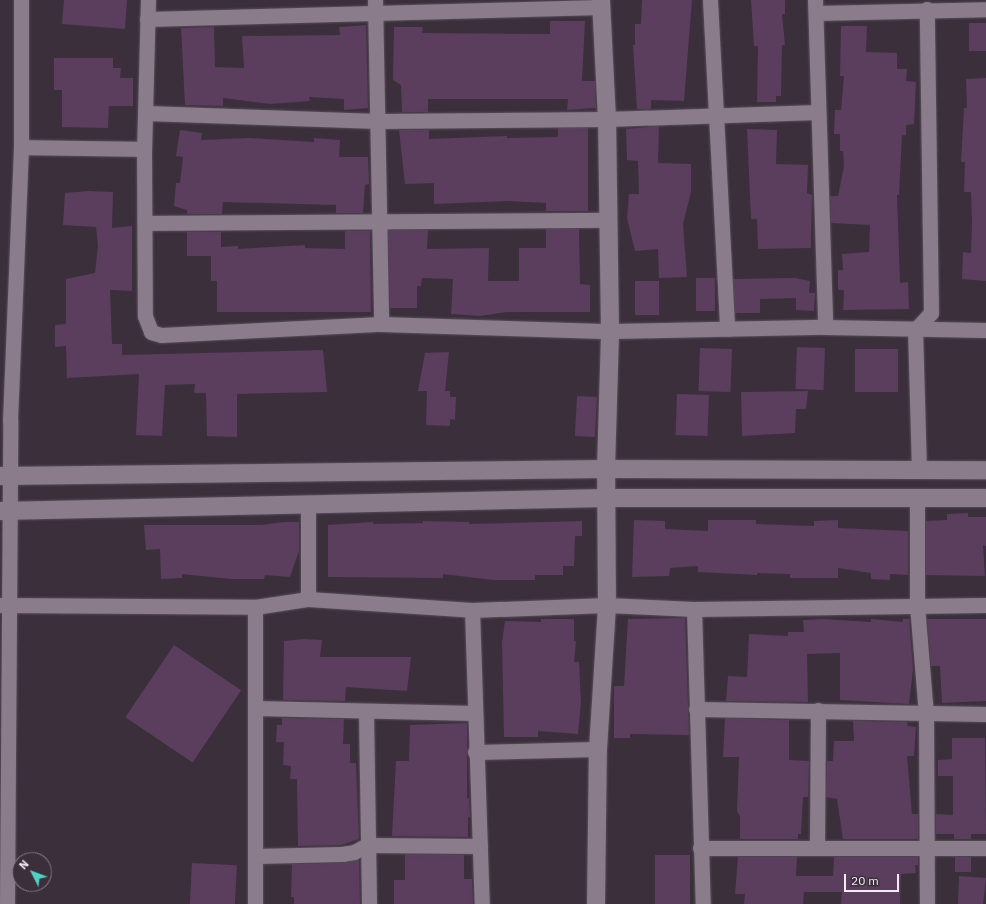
<!DOCTYPE html>
<style>
body{margin:0}
#map{position:relative;width:986px;height:904px;overflow:hidden;background:#3b2f3c;font-family:"IBM Plex Sans",sans-serif}
div>[style]{position:absolute}
[style*='--x']{left:calc(var(--x)*1px);top:calc(var(--y)*1px);width:calc(var(--w)*1px);rotate:calc(var(--a)*1deg)}
.building>*{inset:0;background:#5b3d5e;transform-origin:0 0}
.roads{filter:drop-shadow(0 0 1px #584e59) drop-shadow(0 0 1px #584e59)}
.minor>*{height:15px;margin:-7.5px;padding:0 7.5px;transform-origin:7.5px;border-radius:7.5px;background:#8a7c8b}
.tertiary>*{height:18px;margin:-9px;padding:0 9px;transform-origin:9px;border-radius:9px;background:#8a7c8b}
span{translate:-50% -50%;white-space:nowrap;text-align:center;line-height:1.15;-webkit-text-stroke:3px #3b2f3c;paint-order:stroke}
.north{position:absolute;left:12px;top:852px;width:40px;height:40px;box-sizing:border-box;background:#3b2f3c;border:1px solid #857a85;border-radius:50%;rotate:312deg;font-size:11px;font-weight:700;line-height:16px;text-align:center;color:#f3ebf3}
.north::after{content:'';display:block;margin:auto;width:14px;height:18px;background:#55cec6;clip-path:polygon(50% 0,100% 100%,50% 72%,0 100%)}
.scale{position:absolute;left:844px;top:874px;width:55px;height:18px;box-sizing:border-box;border:2px solid #f3ebf3;border-top:0;padding-left:5px;font-size:12px;line-height:14px;white-space:nowrap;color:#f3ebf3;-webkit-text-stroke:3px #3b2f3c;paint-order:stroke}
</style>
<div id="map">
<div class="building">
<i style="clip-path:polygon(64px 0,127px 0,125px 29px,62px 24px)"></i>
<i style="clip-path:polygon(642px 0,692px 0,684px 101px,651px 100px,651px 109px,637px 109px,633px 45px,635px 45px,635px 24px,641px 24px)"></i>
<i style="clip-path:polygon(751px 0,785px 0,785px 14px,782px 14px,785px 45px,782px 45px,781px 96px,776px 96px,776px 102px,757px 102px,758px 46px,754px 46px)"></i>
<i style="clip-path:polygon(550px 21px,585px 21px,582px 81px,595px 81px,596px 108px,567px 110px,568px 99px,428px 99px,428px 112px,402px 112px,401px 85px,393px 80px,394px 27px,423px 27px,422px 33px,550px 34px)"></i>
<i style="left:969px;top:23px;width:17px;height:28px"></i>
<i style="clip-path:polygon(366px 25px,368px 108px,344px 110px,344px 99px,309px 97px,310px 101px,270px 104px,223px 98px,223px 106px,185px 105px,181px 28px,214px 27px,215px 67px,244px 68px,242px 36px,340px 35px,339px 27px)"></i>
<i style="clip-path:polygon(841px 26px,867px 26px,866px 52px,897px 53px,897px 69px,907px 69px,906px 81px,916px 82px,914px 124px,906px 125px,906px 135px,902px 135px,899px 195px,897px 195px,900px 283px,908px 282px,909px 309px,843px 310px,844px 290px,838px 290px,838px 270px,843px 270px,842px 254px,869px 252px,870px 225px,831px 223px,830px 196px,838px 196px,844px 166px,843px 151px,840px 151px,840px 134px,834px 134px,835px 110px,841px 110px,844px 76px,840px 76px)"></i>
<i style="clip-path:polygon(54px 58px,113px 58px,113px 68px,121px 68px,120px 78px,133px 78px,133px 106px,109px 106px,108px 128px,62px 127px,62px 90px,54px 90px)"></i>
<i style="clip-path:polygon(986px 78px,986px 281px,962px 279px,963px 252px,971px 253px,972px 222px,971px 192px,964px 192px,965px 162px,961px 162px,964px 108px,967px 108px,966px 79px)"></i>
<i style="clip-path:polygon(659px 126px,658px 163px,691px 164px,691px 192px,683px 224px,687px 277px,659px 278px,658px 249px,635px 251px,627px 218px,629px 194px,639px 194px,638px 161px,627px 160px,626px 129px)"></i>
<i style="clip-path:polygon(558px 128px,588px 128px,588px 211px,546px 211px,546px 203px,509px 201px,434px 204px,434px 183px,405px 184px,399px 130px,429px 130px,429px 139px,507px 136px,507px 138px,558px 137px)"></i>
<i style="clip-path:polygon(747px 129px,777px 130px,776px 164px,808px 165px,807px 193px,812px 195px,811px 248px,758px 249px,757px 219px,751px 219px)"></i>
<i style="clip-path:polygon(180px 130px,202px 133px,201px 140px,249px 138px,314px 142px,314px 138px,340px 140px,339px 157px,368px 157px,369px 184px,365px 185px,363px 213px,336px 213px,336px 205px,223px 202px,222px 214px,187px 214px,187px 210px,174px 206px,176px 183px,180px 183px,183px 157px,176px 156px)"></i>
<i style="clip-path:polygon(88px 191px,113px 192px,112px 228px,132px 226px,132px 291px,110px 290px,112px 344px,122px 344px,122px 355px,323px 350px,327px 392px,237px 394px,237px 437px,207px 436px,206px 393px,194px 393px,195px 384px,165px 385px,162px 436px,136px 435px,139px 374px,67px 378px,66px 346px,55px 347px,55px 325px,66px 324px,66px 279px,95px 273px,98px 246px,96px 227px,63px 225px,65px 193px)"></i>
<i style="clip-path:polygon(546px 229px,579px 229px,580px 284px,590px 285px,590px 312px,507px 312px,480px 316px,451px 314px,453px 279px,422px 278px,421px 286px,417px 286px,417px 308px,390px 308px,388px 230px,428px 230px,427px 249px,489px 248px,488px 281px,519px 281px,519px 248px,546px 248px)"></i>
<i style="clip-path:polygon(345px 231px,370px 231px,371px 312px,217px 312px,217px 281px,211px 281px,211px 256px,187px 256px,187px 232px,221px 232px,221px 247px,238px 246px,238px 249px,305px 245px,305px 248px,345px 249px)"></i>
<i style="left:696px;top:278px;width:19px;height:33px"></i>
<i style="clip-path:polygon(795px 278px,810px 281px,809px 293px,815px 293px,814px 311px,796px 310px,796px 298px,760px 299px,760px 313px,735px 313px,733px 279px)"></i>
<i style="left:635px;top:281px;width:24px;height:34px"></i>
<i style="left:797px;top:347px;width:28px;height:42px;rotate:2deg"></i>
<i style="left:700px;top:348px;width:32px;height:43px;rotate:2deg"></i>
<i style="left:855px;top:349px;width:43px;height:43px"></i>
<i style="clip-path:polygon(449px 352px,445px 391px,450px 391px,450px 397px,456px 397px,455px 420px,450px 419px,450px 426px,426px 425px,427px 391px,418px 391px,425px 353px)"></i>
<i style="clip-path:polygon(808px 391px,806px 409px,796px 409px,795px 433px,742px 436px,741px 392px)"></i>
<i style="left:677px;top:394px;width:32px;height:41px;rotate:2deg"></i>
<i style="left:577px;top:396px;width:20px;height:40px;rotate:3deg"></i>
<i style="clip-path:polygon(968px 513px,968px 517px,986px 517px,986px 546px,983px 545px,985px 576px,926px 575px,926px 521px,947px 520px,947px 514px)"></i>
<i style="clip-path:polygon(634px 520px,665px 521px,665px 529px,708px 531px,708px 520px,756px 520px,756px 524px,814px 526px,814px 521px,838px 520px,838px 528px,908px 531px,908px 575px,890px 574px,890px 580px,871px 579px,871px 573px,838px 568px,838px 578px,790px 578px,790px 574px,757px 573px,757px 575px,698px 572px,698px 566px,670px 568px,669px 576px,632px 577px)"></i>
<i style="clip-path:polygon(423px 521px,469px 522px,469px 524px,582px 521px,582px 536px,575px 536px,574px 566px,563px 566px,563px 575px,535px 575px,535px 580px,493px 580px,443px 574px,443px 578px,328px 577px,328px 525px,373px 522px,373px 524px,423px 523px)"></i>
<i style="clip-path:polygon(284px 522px,299px 522px,299px 551px,290px 577px,265px 575px,264px 579px,231px 579px,182px 574px,182px 578px,161px 579px,160px 549px,146px 550px,144px 525px,261px 525px)"></i>
<i style="clip-path:polygon(685px 618px,689px 735px,630px 734px,630px 738px,614px 738px,614px 686px,624px 686px,628px 619px)"></i>
<i style="clip-path:polygon(541px 619px,574px 619px,574px 641px,576px 641px,574px 662px,579px 662px,581px 702px,578px 734px,538px 731px,538px 737px,504px 737px,502px 643px,505px 621px,541px 622px)"></i>
<i style="clip-path:polygon(823px 619px,871px 622px,871px 619px,903px 622px,903px 619px,909px 619px,913px 670px,909px 704px,840px 700px,840px 653px,807px 654px,808px 702px,726px 701px,728px 676px,747px 677px,749px 634px,788px 636px,788px 632px,804px 632px,803px 620px)"></i>
<i style="clip-path:polygon(927px 619px,986px 619px,986px 701px,942px 703px,940px 666px,931px 666px)"></i>
<i style="clip-path:polygon(304px 639px,322px 640px,320px 657px,411px 657px,407px 691px,346px 687px,345px 701px,283px 700px,284px 641px)"></i>
<i style="left:174px;top:645px;width:81px;height:87px;rotate:34deg"></i>
<i style="clip-path:polygon(282px 718px,344px 719px,343px 744px,350px 744px,350px 763px,356px 763px,359px 839px,341px 845px,298px 846px,297px 779px,290px 779px,291px 766px,283px 765px,284px 742px,276px 742px,277px 725px,282px 725px)"></i>
<i style="clip-path:polygon(725px 718px,789px 720px,789px 760px,809px 761px,808px 797px,803px 797px,801px 834px,798px 834px,798px 839px,740px 839px,740px 816px,737px 811px,739px 757px,723px 757px)"></i>
<i style="clip-path:polygon(853px 721px,907px 722px,908px 726px,916px 727px,914px 756px,907px 756px,912px 814px,918px 814px,918px 839px,843px 839px,837px 799px,826px 797px,827px 761px,833px 761px,834px 741px,854px 741px)"></i>
<i style="clip-path:polygon(467px 723px,467px 798px,469px 798px,470px 817px,468px 817px,468px 837px,392px 836px,396px 761px,409px 761px,410px 725px)"></i>
<i style="clip-path:polygon(952px 738px,985px 738px,986px 834px,971px 834px,971px 839px,954px 839px,954px 834px,936px 834px,936px 814px,953px 815px,953px 776px,938px 776px,938px 760px,952px 759px)"></i>
<i style="clip-path:polygon(405px 854px,464px 855px,464px 879px,472px 879px,473px 904px,394px 904px,394px 880px,405px 880px)"></i>
<i style="left:655px;top:855px;width:35px;height:49px"></i>
<i style="clip-path:polygon(738px 857px,797px 857px,796px 876px,833px 876px,834px 857px,918px 857px,918px 865px,915px 865px,916px 873px,901px 874px,900px 904px,841px 904px,842px 892px,804px 892px,803px 904px,744px 904px,745px 894px,735px 894px)"></i>
<i style="left:955px;top:857px;width:16px;height:15px"></i>
<i style="clip-path:polygon(359px 859px,360px 904px,294px 904px,294px 897px,291px 897px,292px 864px,342px 863px)"></i>
<i style="left:192px;top:863px;width:45px;height:41px;rotate:3deg"></i>
<i style="clip-path:polygon(959px 876px,986px 878px,983px 904px,958px 904px)"></i>
</div>
<div class="roads">
<div class="minor">
<i style="--x:148;--y:0;--w:149;--a:91.5"></i>
<i style="--x:144;--y:149;--w:167;--a:89.7"></i>
<i style="--x:145;--y:316;--w:17;--a:69"></i>
<i style="--x:151;--y:332;--w:10;--a:17"></i>
<i style="--x:161;--y:335;--w:220;--a:-2.9"></i>
<i style="--x:381;--y:324;--w:229;--a:1.8"></i>
<i style="--x:610;--y:331;--w:215;--a:-1.1"></i>
<i style="--x:825;--y:327;--w:161;--a:1.1"></i>
<i style="--x:375;--y:0;--w:324;--a:88.9"></i>
<i style="--x:710;--y:0;--w:329;--a:87"></i>
<i style="--x:815;--y:0;--w:327;--a:88.2"></i>
<i style="--x:816;--y:13;--w:170;--a:-1.3"></i>
<i style="--x:147;--y:19;--w:454;--a:-1.5"></i>
<i style="--x:146;--y:113;--w:232;--a:2"></i>
<i style="--x:378;--y:121;--w:229;--a:-0.5"></i>
<i style="--x:607;--y:119;--w:211;--a:-1.9"></i>
<i style="--x:21;--y:147;--w:123;--a:0.9"></i>
<i style="--x:145;--y:223;--w:464;--a:-0.4"></i>
<i style="--x:919;--y:471;--w:141;--a:-91.6"></i>
<i style="--x:915;--y:330;--w:23;--a:-47"></i>
<i style="--x:931;--y:313;--w:304;--a:-90.8"></i>
<i style="--x:917;--y:498;--w:107;--a:90"></i>
<i style="--x:917;--y:605;--w:109;--a:85.3"></i>
<i style="--x:926;--y:714;--w:190;--a:89.7"></i>
<i style="--x:308;--y:599;--w:94;--a:-90"></i>
<i style="--x:0;--y:605;--w:255;--a:0.4"></i>
<i style="--x:255;--y:607;--w:54;--a:-8.6"></i>
<i style="--x:308;--y:599;--w:164;--a:3.8"></i>
<i style="--x:472;--y:610;--w:135;--a:-2.1"></i>
<i style="--x:607;--y:605;--w:87;--a:2.6"></i>
<i style="--x:694;--y:609;--w:292;--a:-0.8"></i>
<i style="--x:255;--y:607;--w:297;--a:90"></i>
<i style="--x:694;--y:609;--w:295;--a:88.3"></i>
<i style="--x:472;--y:610;--w:294;--a:88.1"></i>
<i style="--x:255;--y:708;--w:220;--a:1.3"></i>
<i style="--x:696;--y:709;--w:290;--a:1"></i>
<i style="--x:366;--y:712;--w:192;--a:89.1"></i>
<i style="--x:475;--y:752;--w:123;--a:-1.4"></i>
<i style="--x:700;--y:848;--w:286;--a:0"></i>
<i style="--x:817;--y:848;--w:138;--a:-89.6"></i>
<i style="--x:255;--y:856;--w:87;--a:-1.3"></i>
<i style="--x:342;--y:854;--w:12;--a:-9"></i>
<i style="--x:354;--y:852;--w:15;--a:-28"></i>
<i style="--x:367;--y:845;--w:113;--a:0.5"></i>
<i style="--x:7;--y:904;--w:483;--a:-89.6"></i>
<i style="--x:10;--y:421;--w:274;--a:-87.7"></i>
<i style="--x:21;--y:147;--w:147;--a:-90"></i>
</div>
<div class="tertiary">
<i style="--x:0;--y:476;--w:606;--a:-0.66"></i>
<i style="--x:606;--y:469;--w:380;--a:0.2"></i>
<i style="--x:0;--y:511;--w:606;--a:-1.23"></i>
<i style="--x:606;--y:498;--w:380;--a:0"></i>
<i style="--x:596;--y:904;--w:155;--a:-89.3"></i>
<i style="--x:598;--y:749;--w:144;--a:-86.4"></i>
<i style="--x:607;--y:605;--w:136;--a:-90.4"></i>
<i style="--x:606;--y:469;--w:138;--a:-88.3"></i>
<i style="--x:610;--y:331;--w:212;--a:-90.8"></i>
<i style="--x:607;--y:119;--w:119;--a:-92.9"></i>
</div>
</div>
<div class="north">N</div>
<div class="scale">20 m</div>
</div>
